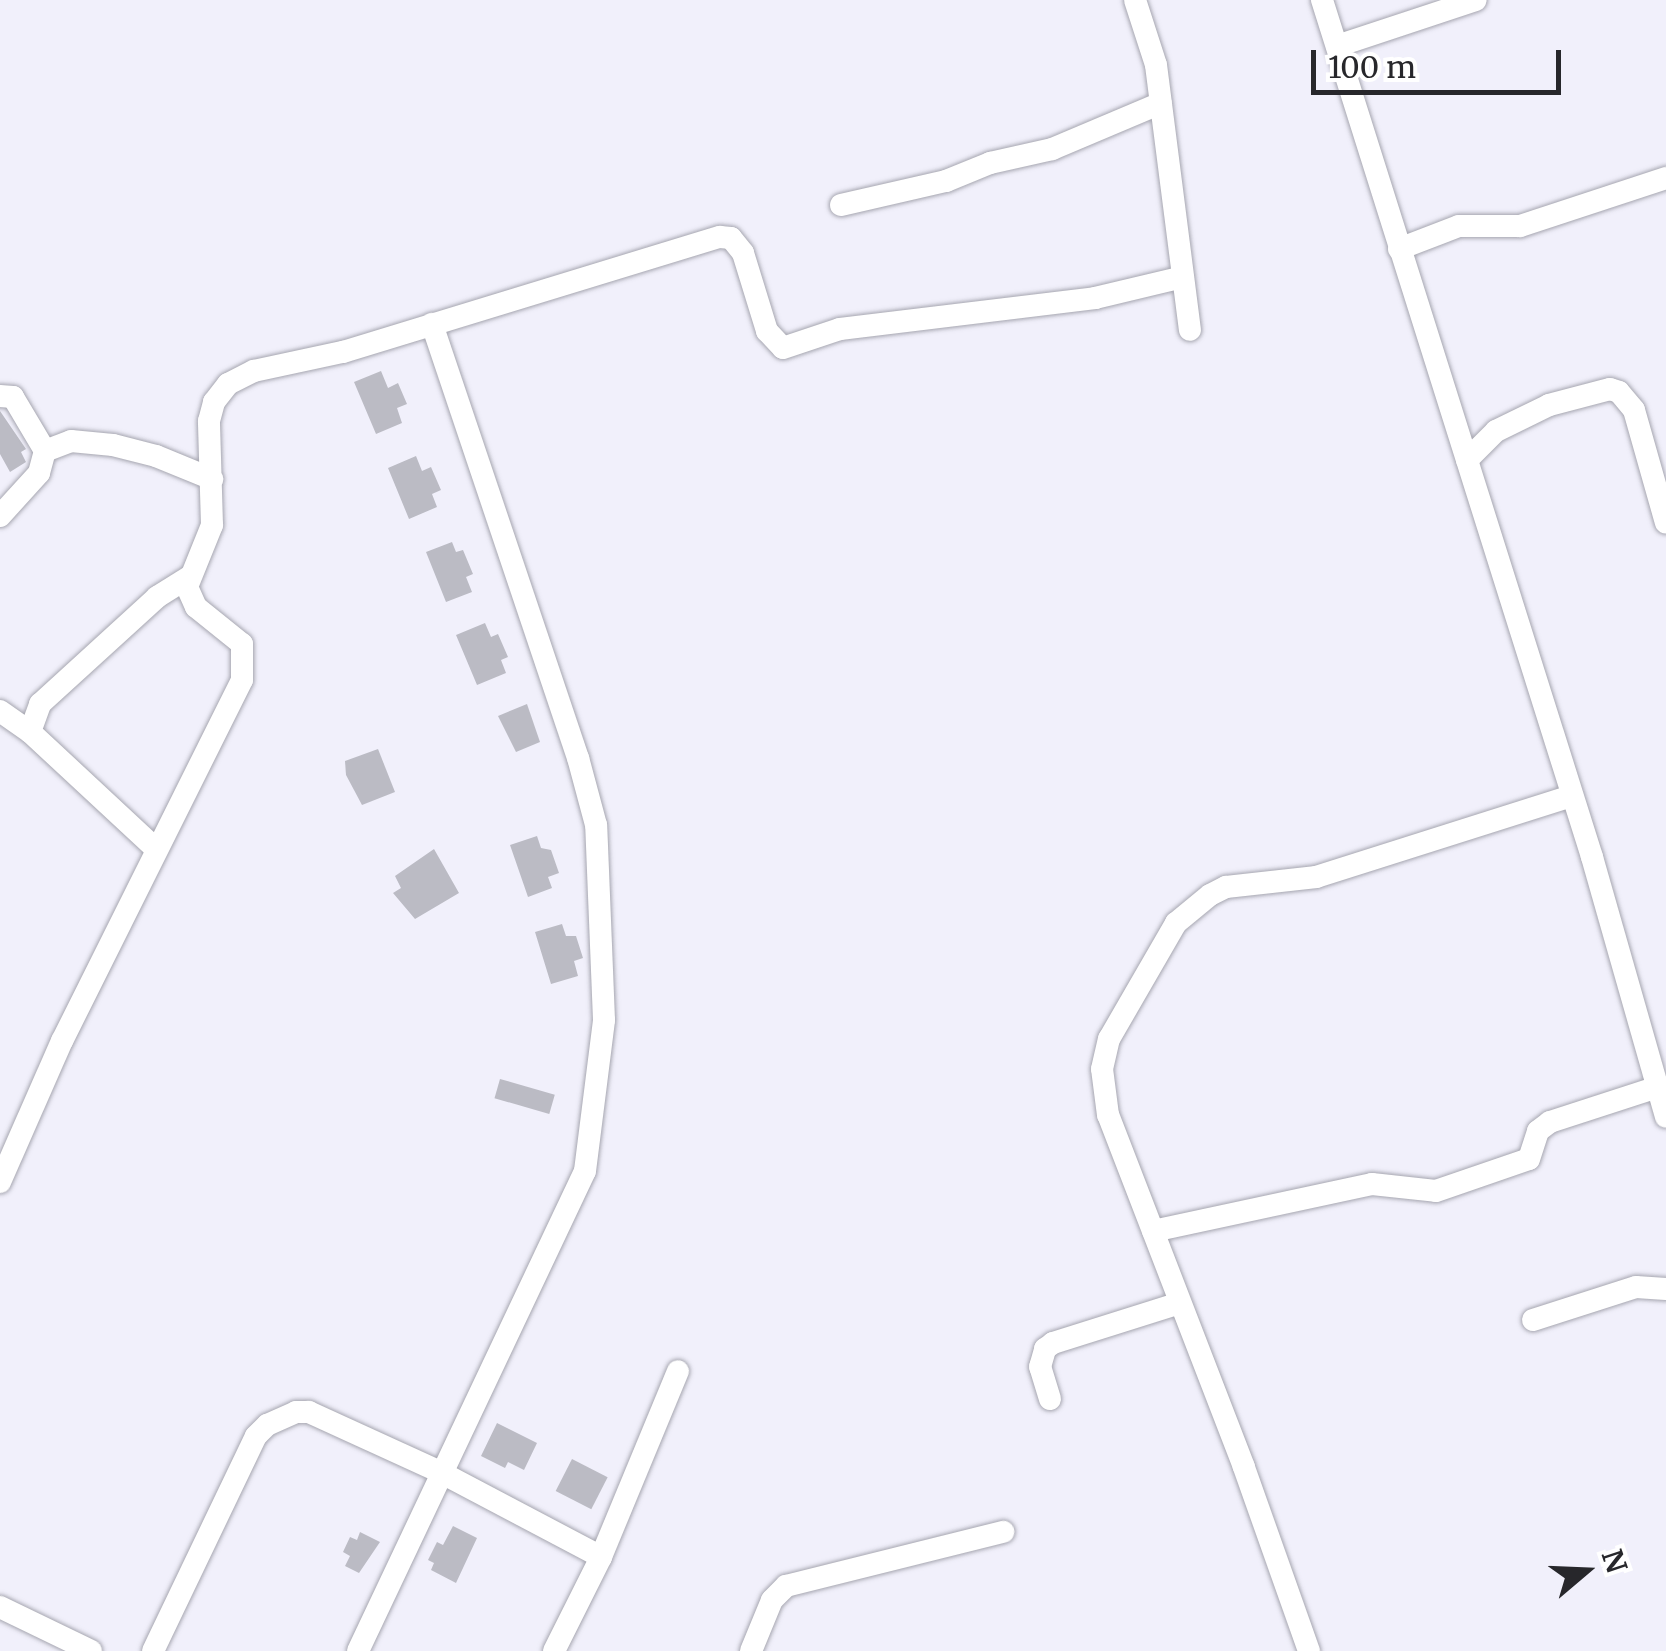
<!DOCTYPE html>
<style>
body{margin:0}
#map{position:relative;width:1666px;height:1651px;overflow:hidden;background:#f1f0fb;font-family:Merriweather,serif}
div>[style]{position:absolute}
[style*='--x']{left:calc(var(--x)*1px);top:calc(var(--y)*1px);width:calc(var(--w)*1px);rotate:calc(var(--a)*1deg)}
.building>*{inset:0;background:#bbbbc4;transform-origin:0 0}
.roads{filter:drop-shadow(0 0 2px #a6a6b0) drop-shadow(0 0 2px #a6a6b0)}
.minor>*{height:22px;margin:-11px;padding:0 11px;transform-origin:11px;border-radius:11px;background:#fff}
span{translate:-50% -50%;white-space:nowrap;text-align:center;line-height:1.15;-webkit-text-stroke:8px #fff;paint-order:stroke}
.north{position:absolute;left:1536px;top:1521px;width:100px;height:100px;-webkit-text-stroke:8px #fff;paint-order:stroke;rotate:71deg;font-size:28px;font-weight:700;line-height:40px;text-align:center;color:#27272b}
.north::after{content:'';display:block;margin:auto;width:35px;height:45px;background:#27272b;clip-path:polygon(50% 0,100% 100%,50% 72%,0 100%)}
.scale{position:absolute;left:1311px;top:50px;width:250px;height:45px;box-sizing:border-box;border:5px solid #27272b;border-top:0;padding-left:12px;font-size:30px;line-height:35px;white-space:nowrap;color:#27272b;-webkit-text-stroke:8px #fff;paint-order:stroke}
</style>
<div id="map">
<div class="building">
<i style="clip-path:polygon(381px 371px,388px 388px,398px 383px,407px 404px,397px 408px,402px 423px,376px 434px,354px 382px)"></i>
<i style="clip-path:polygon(0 411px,26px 449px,21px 452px,26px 462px,10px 472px,0 454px)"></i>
<i style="clip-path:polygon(416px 456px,422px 471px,431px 467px,441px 490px,432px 494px,437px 507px,409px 519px,388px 468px)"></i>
<i style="clip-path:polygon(452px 542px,456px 552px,463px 550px,473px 574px,466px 577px,472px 592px,446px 602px,426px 552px)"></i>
<i style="clip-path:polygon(485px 623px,491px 637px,498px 634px,508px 657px,501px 660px,506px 673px,477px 685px,456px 635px)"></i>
<i style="clip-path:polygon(527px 704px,540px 742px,516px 752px,498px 716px)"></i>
<i style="clip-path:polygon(378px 749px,395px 792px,362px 805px,346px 775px,345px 761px)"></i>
<i style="clip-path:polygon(537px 836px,541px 848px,551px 850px,559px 873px,548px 877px,552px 888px,528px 897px,510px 845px)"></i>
<i style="clip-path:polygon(434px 849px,459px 893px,415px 919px,393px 893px,401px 888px,395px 876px)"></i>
<i style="clip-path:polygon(562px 924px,566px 936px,576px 936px,583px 958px,574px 961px,578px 976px,551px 984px,535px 932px)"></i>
<i style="left:500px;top:1079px;width:57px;height:20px;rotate:16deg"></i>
<i style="clip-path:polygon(497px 1423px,537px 1443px,524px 1470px,508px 1462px,505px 1468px,481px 1456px)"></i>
<i style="left:572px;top:1459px;width:40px;height:36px;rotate:27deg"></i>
<i style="clip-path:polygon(453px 1526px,477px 1538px,456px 1583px,431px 1570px,434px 1563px,428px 1560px,437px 1542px,443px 1545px)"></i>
<i style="clip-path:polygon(360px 1532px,380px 1542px,359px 1573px,345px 1566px,350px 1556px,343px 1552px,350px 1537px,357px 1540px)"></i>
</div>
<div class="roads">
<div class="minor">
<i style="--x:1135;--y:0;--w:68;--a:72.1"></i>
<i style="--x:1156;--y:65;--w:267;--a:82.7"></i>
<i style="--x:1322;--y:0;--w:899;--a:72.51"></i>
<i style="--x:1592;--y:857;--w:270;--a:74.1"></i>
<i style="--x:1337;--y:46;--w:146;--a:-18.3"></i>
<i style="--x:841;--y:205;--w:108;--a:-12.9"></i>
<i style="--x:946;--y:181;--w:48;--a:-22.2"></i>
<i style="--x:990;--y:163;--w:64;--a:-12.7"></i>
<i style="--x:1052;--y:149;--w:118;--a:-22.9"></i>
<i style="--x:1399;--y:249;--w:64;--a:-21"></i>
<i style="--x:1459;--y:226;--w:61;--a:0"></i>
<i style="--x:1520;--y:226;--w:154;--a:-18.2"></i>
<i style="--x:0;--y:396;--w:13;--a:4"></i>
<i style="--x:13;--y:397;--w:63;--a:59.3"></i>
<i style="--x:45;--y:451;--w:28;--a:-21"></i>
<i style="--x:71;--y:441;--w:42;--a:5.4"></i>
<i style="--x:113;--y:445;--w:44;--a:14.3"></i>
<i style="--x:156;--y:456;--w:61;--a:22.3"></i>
<i style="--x:1467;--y:460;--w:41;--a:-45"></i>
<i style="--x:1496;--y:431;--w:59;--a:-26.1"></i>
<i style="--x:1549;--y:405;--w:63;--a:-14.7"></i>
<i style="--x:1610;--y:389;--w:9;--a:18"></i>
<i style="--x:1619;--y:392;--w:23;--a:50"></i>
<i style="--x:1634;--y:410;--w:117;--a:74.2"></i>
<i style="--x:0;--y:516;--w:58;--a:-47.8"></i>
<i style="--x:39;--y:473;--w:23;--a:-75"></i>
<i style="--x:0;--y:711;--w:37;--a:35"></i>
<i style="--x:156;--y:849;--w:172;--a:-137.1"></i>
<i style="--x:30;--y:732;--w:30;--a:-70"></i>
<i style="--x:40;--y:704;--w:159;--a:-42.4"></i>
<i style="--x:157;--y:597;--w:39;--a:-32"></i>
<i style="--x:0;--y:1182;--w:154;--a:-66.3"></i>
<i style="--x:62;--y:1041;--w:403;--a:-63.5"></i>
<i style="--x:242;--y:680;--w:36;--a:-90"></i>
<i style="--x:242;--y:644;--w:59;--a:-141.2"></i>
<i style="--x:196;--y:607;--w:22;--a:-114"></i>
<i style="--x:187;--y:587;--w:67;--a:-68"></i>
<i style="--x:212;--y:525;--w:104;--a:-91.7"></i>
<i style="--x:209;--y:421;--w:20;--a:-75"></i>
<i style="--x:214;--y:402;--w:23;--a:-52"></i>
<i style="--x:228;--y:384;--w:29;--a:-27"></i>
<i style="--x:254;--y:371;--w:91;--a:-12.1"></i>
<i style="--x:343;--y:352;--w:394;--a:-17"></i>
<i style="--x:720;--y:237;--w:11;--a:5"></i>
<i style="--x:731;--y:238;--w:19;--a:51"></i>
<i style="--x:743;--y:253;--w:82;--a:72.9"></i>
<i style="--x:767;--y:331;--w:23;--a:47"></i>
<i style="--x:783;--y:348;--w:60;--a:-18.4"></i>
<i style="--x:840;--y:329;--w:257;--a:-6.9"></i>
<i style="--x:1095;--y:298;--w:90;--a:-13.4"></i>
<i style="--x:1153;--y:1231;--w:224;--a:-12.1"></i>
<i style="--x:1372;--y:1184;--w:64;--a:6.2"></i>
<i style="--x:1436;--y:1191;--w:98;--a:-19"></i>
<i style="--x:1529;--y:1159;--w:29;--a:-72"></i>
<i style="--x:1538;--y:1131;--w:15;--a:-37"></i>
<i style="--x:1550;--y:1122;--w:114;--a:-18"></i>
<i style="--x:1533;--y:1320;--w:108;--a:-17.8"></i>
<i style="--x:1636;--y:1287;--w:30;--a:4"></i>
<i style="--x:1050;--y:1399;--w:34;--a:-107"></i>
<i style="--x:1040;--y:1367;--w:19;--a:-74"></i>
<i style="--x:1045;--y:1349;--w:10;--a:-37"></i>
<i style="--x:1053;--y:1343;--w:133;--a:-17.5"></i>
<i style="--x:0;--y:1607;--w:101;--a:25.8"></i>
<i style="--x:153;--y:1651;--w:238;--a:-64.4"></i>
<i style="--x:256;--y:1436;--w:16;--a:-45"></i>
<i style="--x:267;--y:1425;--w:32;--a:-24"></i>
<i style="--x:296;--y:1412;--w:13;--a:0"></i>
<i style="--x:309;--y:1412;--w:146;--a:24.6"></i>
<i style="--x:442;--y:1473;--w:180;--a:27.8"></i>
<i style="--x:358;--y:1651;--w:531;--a:-64.69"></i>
<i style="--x:585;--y:1171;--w:152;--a:-82.8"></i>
<i style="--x:604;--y:1020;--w:195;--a:-92.3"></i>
<i style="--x:596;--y:825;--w:69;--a:-105"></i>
<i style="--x:578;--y:758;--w:458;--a:-108.6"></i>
<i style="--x:554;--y:1651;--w:105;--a:-63.4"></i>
<i style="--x:601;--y:1557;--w:201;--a:-67.5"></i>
<i style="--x:751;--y:1651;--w:55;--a:-67.6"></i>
<i style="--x:772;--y:1600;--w:20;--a:-45"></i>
<i style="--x:786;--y:1586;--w:224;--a:-14"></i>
<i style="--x:1309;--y:1651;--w:195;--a:-109.5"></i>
<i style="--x:1244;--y:1467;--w:377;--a:-111.1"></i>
<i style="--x:1108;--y:1115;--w:46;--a:-97.4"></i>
<i style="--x:1102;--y:1069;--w:31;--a:-77"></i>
<i style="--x:1109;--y:1039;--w:134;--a:-60"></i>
<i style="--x:1176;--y:923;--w:44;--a:-39.5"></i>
<i style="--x:1210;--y:895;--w:18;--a:-27"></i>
<i style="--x:1226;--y:887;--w:91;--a:-6.3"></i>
<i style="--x:1316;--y:877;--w:268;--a:-17.6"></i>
</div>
</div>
<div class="north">N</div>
<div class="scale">100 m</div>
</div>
